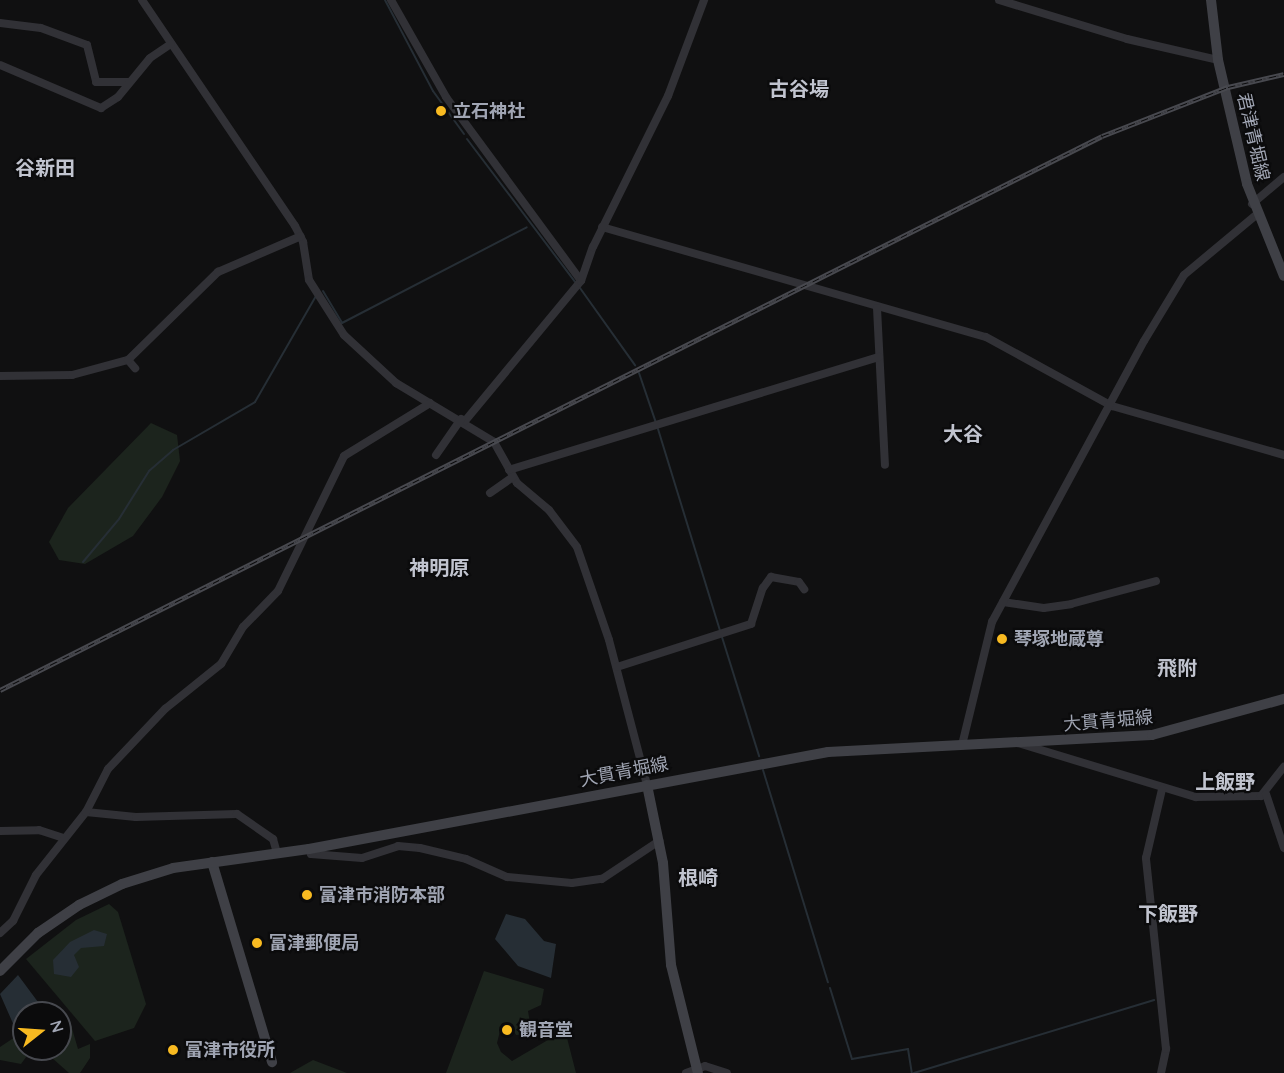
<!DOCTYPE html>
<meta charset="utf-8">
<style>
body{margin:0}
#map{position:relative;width:1284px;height:1073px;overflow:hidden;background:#101011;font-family:Quicksand,"Noto Sans JP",sans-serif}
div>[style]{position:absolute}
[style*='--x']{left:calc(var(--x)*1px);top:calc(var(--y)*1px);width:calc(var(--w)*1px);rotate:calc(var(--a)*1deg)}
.green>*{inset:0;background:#1c241d}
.water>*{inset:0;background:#262e35}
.stream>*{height:2px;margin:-1px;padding:0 1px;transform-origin:1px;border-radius:1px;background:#262e35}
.street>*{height:8px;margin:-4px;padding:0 4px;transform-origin:4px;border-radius:4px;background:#313136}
.secondary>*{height:10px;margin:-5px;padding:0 5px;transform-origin:5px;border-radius:5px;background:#3f4046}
.rail>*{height:4.5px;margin-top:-2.25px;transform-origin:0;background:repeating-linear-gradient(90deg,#0b0b0c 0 7px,#48494f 0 14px);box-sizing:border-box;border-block:2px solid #48494f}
.dots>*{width:16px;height:16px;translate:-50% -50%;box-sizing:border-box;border:3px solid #0b0b0c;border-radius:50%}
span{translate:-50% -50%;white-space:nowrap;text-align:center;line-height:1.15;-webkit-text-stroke:4.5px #0b0b0c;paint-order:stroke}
.poi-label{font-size:18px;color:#a0a5b3;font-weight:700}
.left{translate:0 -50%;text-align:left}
.street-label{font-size:18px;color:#a0a5b3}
.neighbourhood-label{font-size:20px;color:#c1c4cf;font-weight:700}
.north{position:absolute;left:12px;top:1001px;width:60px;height:60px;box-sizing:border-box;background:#0b0b0c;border:2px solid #47494f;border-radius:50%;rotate:73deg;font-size:16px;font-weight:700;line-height:24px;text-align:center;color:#a0a5b3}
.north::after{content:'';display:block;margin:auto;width:21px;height:27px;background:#f8ba21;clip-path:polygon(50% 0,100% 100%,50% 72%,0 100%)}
</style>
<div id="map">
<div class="green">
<i style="clip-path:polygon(151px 423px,177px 435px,180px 461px,162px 497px,133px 536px,85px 564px,59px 560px,49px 542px,68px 508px)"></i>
<i style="clip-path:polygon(109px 904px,118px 912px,146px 1004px,134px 1028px,95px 1041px,26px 959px,76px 920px)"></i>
<i style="clip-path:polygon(484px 971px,544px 989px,541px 1005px,528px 1011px,532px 1034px,516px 1035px,510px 1024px,502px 1023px,497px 1043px,501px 1052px,512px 1061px,565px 1030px,576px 1073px,446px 1073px)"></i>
<i style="clip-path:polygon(71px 1025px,78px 1049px,90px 1044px,90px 1058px,80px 1073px,69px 1073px,42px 1049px,60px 1049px,60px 1026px)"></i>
<i style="clip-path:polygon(24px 1031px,24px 1049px,32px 1049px,21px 1064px,0 1060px,0 1047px)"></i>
<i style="clip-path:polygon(313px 1060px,347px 1073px,290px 1073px)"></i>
</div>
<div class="water">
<i style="clip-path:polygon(506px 914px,525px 919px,544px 941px,556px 944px,551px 978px,518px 966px,495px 939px)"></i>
<i style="clip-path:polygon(94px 930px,107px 934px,104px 946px,81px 948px,74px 955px,79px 967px,71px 977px,54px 974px,53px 960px,70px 942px)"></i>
<i style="clip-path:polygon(18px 975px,38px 1002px,33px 1013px,24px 1013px,24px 1024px,15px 1028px,0 994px)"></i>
</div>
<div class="stream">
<i style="--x:385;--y:0;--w:103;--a:62.2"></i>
<i style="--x:433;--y:91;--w:53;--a:54.2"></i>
<i style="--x:467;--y:139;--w:181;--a:52.9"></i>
<i style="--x:580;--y:288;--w:95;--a:54.5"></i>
<i style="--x:323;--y:291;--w:37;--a:59"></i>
<i style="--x:342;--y:323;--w:208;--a:-27.4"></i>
<i style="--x:639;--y:373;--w:53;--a:71.2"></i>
<i style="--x:658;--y:429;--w:210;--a:72.9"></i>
<i style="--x:83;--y:562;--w:56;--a:-50.1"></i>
<i style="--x:119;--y:519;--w:57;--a:-58"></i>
<i style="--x:149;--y:471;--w:32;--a:-41"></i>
<i style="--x:173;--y:450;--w:95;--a:-30.3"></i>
<i style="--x:255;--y:402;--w:122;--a:-60.1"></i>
<i style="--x:722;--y:637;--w:125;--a:72.7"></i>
<i style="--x:763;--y:770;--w:222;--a:73"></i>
<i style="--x:830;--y:988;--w:74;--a:72.8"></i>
<i style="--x:852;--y:1059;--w:57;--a:-10.1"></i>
<i style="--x:908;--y:1049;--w:24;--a:81"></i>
<i style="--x:914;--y:1073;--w:251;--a:-16.9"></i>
</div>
<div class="street">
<i style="--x:142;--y:0;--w:273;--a:55.9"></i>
<i style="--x:295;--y:226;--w:18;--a:63"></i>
<i style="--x:303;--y:242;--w:38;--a:81"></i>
<i style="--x:309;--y:280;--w:65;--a:57.5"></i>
<i style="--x:344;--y:335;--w:71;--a:42.7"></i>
<i style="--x:396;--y:383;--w:114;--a:31"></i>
<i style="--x:494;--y:442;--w:47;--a:60.7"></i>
<i style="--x:517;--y:483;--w:42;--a:40.2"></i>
<i style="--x:549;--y:510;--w:46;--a:52.9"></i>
<i style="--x:577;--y:547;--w:98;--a:71"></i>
<i style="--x:609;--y:640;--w:150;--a:75.3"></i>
<i style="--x:391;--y:0;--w:112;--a:60.4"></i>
<i style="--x:446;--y:97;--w:228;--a:53.7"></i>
<i style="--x:999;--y:0;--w:134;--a:16.9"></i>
<i style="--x:1127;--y:39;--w:93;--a:13"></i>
<i style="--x:0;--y:23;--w:41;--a:7"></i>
<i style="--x:41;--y:28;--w:49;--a:20.3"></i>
<i style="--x:87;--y:45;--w:38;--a:76"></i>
<i style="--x:96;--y:82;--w:33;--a:0"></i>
<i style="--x:0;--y:65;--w:110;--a:23.1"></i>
<i style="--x:101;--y:108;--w:20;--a:-33"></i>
<i style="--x:118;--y:97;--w:50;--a:-50.6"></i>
<i style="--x:150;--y:58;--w:25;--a:-34"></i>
<i style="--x:1252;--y:204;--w:42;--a:-40.2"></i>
<i style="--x:602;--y:227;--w:399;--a:16"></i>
<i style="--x:986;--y:337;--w:144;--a:28.7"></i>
<i style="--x:1112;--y:406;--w:179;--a:15.9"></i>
<i style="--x:877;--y:308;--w:157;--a:87.1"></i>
<i style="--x:128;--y:360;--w:11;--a:49"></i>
<i style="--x:0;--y:376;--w:72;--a:-0.8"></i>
<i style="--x:72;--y:375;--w:58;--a:-15"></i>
<i style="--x:128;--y:360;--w:126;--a:-44.4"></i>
<i style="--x:218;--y:272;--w:90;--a:-23.4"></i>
<i style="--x:465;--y:421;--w:182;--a:-50.4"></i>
<i style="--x:581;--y:281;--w:36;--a:-71"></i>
<i style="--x:593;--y:247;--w:169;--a:-63.6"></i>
<i style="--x:668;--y:96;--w:103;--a:-69.4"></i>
<i style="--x:436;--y:455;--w:44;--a:-55.2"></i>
<i style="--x:509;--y:470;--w:387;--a:-17"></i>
<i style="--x:490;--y:493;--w:28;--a:-35"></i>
<i style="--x:1003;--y:602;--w:41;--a:8.3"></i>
<i style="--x:1044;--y:608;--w:27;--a:-8"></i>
<i style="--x:1071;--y:604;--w:88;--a:-15.1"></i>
<i style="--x:617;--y:667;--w:141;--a:-17.8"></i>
<i style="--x:751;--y:624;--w:38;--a:-72"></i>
<i style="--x:763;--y:588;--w:14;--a:-54"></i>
<i style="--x:771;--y:577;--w:28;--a:10"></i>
<i style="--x:799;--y:582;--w:9;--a:54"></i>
<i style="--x:1018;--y:743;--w:186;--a:16.9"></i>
<i style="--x:1196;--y:797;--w:65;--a:-0.9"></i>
<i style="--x:1261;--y:796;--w:37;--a:-52"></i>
<i style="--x:962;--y:745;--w:127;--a:-76.3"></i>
<i style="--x:992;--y:622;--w:319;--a:-61.6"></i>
<i style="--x:1144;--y:341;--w:77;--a:-58.8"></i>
<i style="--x:1184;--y:275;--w:94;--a:-39.8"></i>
<i style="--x:1266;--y:794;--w:57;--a:71.6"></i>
<i style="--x:86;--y:812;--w:50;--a:5.7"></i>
<i style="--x:136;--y:817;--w:101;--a:-1.7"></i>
<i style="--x:237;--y:814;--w:44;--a:34.8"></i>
<i style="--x:273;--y:839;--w:15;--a:74"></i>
<i style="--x:0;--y:831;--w:39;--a:-1"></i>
<i style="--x:39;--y:830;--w:25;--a:18"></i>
<i style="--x:309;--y:849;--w:5;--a:68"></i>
<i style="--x:311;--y:854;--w:51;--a:4.5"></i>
<i style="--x:362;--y:858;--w:38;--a:-18"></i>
<i style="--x:398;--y:846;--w:22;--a:5"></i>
<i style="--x:420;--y:848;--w:47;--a:13.4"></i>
<i style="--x:466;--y:859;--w:45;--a:23.7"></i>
<i style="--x:507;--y:877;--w:65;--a:5.3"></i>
<i style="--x:572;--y:883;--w:30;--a:-8"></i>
<i style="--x:602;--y:879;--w:69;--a:-33.7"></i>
<i style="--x:0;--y:933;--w:18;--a:-43"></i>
<i style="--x:13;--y:921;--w:51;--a:-63.4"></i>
<i style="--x:36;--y:875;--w:80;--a:-51.6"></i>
<i style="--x:86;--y:812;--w:48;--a:-62.9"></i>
<i style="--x:108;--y:769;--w:83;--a:-46.5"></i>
<i style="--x:165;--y:709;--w:72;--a:-38.8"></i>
<i style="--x:221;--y:664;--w:43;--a:-59.3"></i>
<i style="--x:243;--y:627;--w:50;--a:-45.8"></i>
<i style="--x:278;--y:591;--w:150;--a:-63.9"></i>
<i style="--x:344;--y:456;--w:101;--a:-31.6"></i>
<i style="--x:686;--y:1073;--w:20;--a:-20"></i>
<i style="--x:705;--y:1066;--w:23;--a:18"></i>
<i style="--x:1161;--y:1073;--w:25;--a:-78"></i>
<i style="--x:1166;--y:1049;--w:192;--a:-96"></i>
<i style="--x:1146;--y:858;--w:71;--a:-76.9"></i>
</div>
<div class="secondary">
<i style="--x:1211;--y:0;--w:60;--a:83.3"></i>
<i style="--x:1218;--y:60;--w:127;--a:76.8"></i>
<i style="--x:1247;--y:184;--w:99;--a:68.1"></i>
<i style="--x:647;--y:785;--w:80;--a:78.4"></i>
<i style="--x:663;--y:863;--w:102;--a:85.5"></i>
<i style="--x:671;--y:965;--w:111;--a:76"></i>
<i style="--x:212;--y:862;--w:209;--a:73.3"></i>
<i style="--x:0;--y:971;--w:54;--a:-45"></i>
<i style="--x:38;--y:933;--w:50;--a:-34.3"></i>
<i style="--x:79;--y:905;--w:48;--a:-26"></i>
<i style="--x:122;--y:884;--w:53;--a:-17.4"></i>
<i style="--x:173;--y:868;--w:137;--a:-8"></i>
<i style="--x:309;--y:849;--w:528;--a:-10.59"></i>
<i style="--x:828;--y:752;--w:324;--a:-3"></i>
<i style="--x:1152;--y:735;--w:137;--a:-15.3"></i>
</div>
<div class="rail">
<i style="--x:0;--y:690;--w:1233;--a:-26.69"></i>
<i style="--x:1102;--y:136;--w:135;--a:-21.3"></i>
<i style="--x:1228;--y:87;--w:57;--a:-13.1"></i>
</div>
<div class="dots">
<i style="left:441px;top:111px;background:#f8ba21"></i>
<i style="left:1002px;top:639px;background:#f8ba21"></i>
<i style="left:307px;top:895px;background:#f8ba21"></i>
<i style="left:257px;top:943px;background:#f8ba21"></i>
<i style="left:507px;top:1030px;background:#f8ba21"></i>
<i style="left:173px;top:1050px;background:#f8ba21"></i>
</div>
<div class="poi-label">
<span class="left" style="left:453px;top:111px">立石神社</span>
<span class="left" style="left:1014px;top:639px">琴塚地蔵尊</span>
<span class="left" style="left:319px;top:895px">富津市消防本部</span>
<span class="left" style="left:269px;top:943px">富津郵便局</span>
<span class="left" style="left:519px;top:1030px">観音堂</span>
<span class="left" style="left:185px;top:1050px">富津市役所</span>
</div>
<div class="street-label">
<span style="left:1253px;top:137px;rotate:77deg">君津青堀線</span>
<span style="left:1108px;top:721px;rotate:-5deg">大貫青堀線</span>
<span style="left:624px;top:772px;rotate:-11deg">大貫青堀線</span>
</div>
<div class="neighbourhood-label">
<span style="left:799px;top:88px">古谷場</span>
<span style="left:45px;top:167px">谷新田</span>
<span style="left:963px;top:433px">大谷</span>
<span style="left:439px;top:567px">神明原</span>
<span style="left:1177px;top:667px">飛附</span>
<span style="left:1225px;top:781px">上飯野</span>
<span style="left:698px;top:877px">根崎</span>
<span style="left:1168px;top:913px">下飯野</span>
</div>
<div class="north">N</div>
</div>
